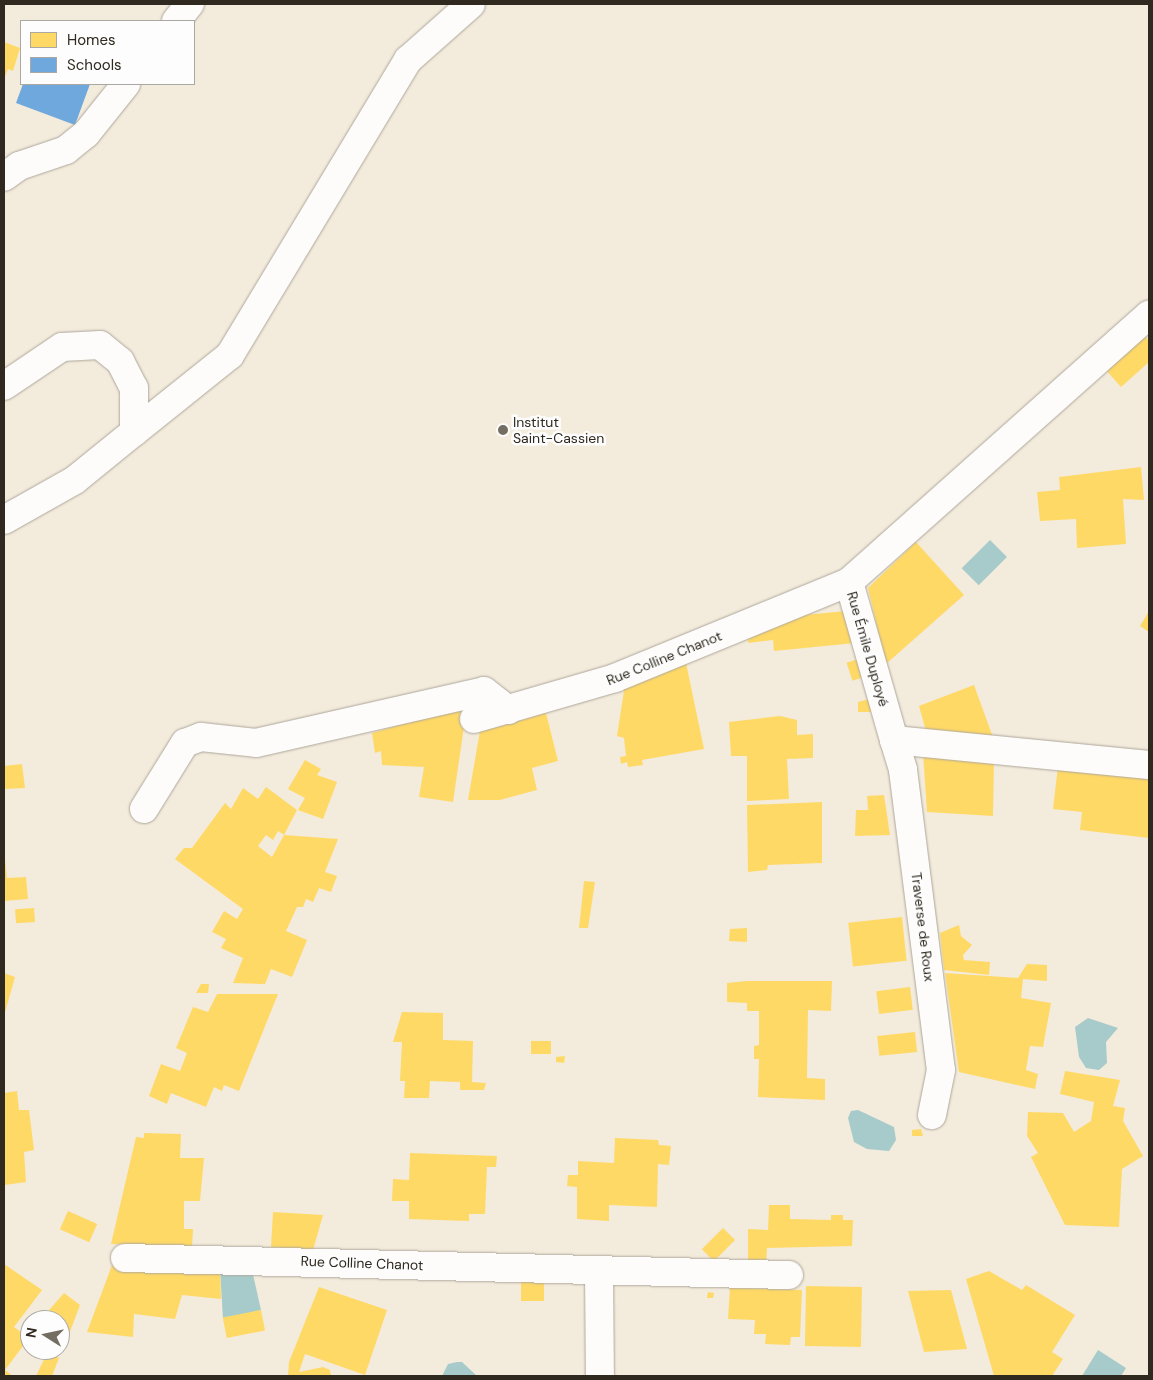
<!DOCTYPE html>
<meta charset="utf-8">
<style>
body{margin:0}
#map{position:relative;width:1153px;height:1380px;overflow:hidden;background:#f3ebdc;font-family:"DM Sans",sans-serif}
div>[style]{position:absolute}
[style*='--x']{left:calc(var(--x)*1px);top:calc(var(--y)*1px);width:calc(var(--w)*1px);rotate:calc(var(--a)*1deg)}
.water>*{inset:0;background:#a7cbca;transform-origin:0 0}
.homes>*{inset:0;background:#ffd966;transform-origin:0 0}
.schools>*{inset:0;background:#6fa8dc}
.roads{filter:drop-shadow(0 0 1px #ada79b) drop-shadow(0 0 1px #ada79b)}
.minor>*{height:28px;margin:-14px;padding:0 14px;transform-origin:14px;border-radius:14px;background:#fdfcfa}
.dots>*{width:14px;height:14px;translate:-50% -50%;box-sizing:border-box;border:2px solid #fdfdfd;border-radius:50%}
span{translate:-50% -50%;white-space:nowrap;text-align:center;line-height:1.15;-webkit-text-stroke:5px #fdfdfd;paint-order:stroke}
.poi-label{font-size:14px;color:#2f291f}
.left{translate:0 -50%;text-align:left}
.street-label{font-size:14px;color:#2f291f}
.frame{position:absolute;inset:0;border:5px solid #2f291f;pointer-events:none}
.legend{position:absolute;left:20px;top:20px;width:175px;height:65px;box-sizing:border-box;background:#fdfdfd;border:1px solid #aba8a4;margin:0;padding:6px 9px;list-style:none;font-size:15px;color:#2f291f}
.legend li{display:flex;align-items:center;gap:10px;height:25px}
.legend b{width:25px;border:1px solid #aba8a4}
.north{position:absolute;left:20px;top:1310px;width:50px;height:50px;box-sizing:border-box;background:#fdfdfd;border:1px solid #aba8a4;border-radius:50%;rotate:280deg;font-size:14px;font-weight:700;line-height:20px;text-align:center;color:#2f291f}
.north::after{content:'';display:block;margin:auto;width:18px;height:22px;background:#746d61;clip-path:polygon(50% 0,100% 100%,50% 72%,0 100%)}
</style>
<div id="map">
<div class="water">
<i style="left:990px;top:540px;width:24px;height:40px;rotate:45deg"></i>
<i style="clip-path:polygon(1088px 1018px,1118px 1028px,1106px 1042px,1107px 1063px,1099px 1070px,1086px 1068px,1079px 1057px,1075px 1027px)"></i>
<i style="clip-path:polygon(858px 1110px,894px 1127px,896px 1140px,889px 1151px,867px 1149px,854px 1142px,848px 1118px,851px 1111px)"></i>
<i style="clip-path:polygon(220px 1269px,252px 1270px,261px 1310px,223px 1319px)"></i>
<i style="clip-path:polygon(1098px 1350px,1126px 1368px,1121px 1376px,1082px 1376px)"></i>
<i style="clip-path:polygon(457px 1362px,462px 1362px,477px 1376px,442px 1376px,448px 1364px)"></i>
</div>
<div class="homes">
<i style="clip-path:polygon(4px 42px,20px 48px,13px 71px,8px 69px,4px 79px)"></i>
<i style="clip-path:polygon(1144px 335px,1149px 341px,1149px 362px,1121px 387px,1105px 369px)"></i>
<i style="clip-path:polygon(1141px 467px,1144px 500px,1123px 499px,1126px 544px,1077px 548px,1076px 519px,1040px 521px,1037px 492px,1060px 490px,1059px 477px)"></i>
<i style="clip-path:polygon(916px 542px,964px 595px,886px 664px,868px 588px)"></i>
<i style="clip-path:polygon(846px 611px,855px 643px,774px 651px,773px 640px,748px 643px,749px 634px,794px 616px)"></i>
<i style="clip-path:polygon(1149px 611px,1149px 632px,1140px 626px)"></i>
<i style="left:858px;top:659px;width:19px;height:12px;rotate:72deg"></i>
<i style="clip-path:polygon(686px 663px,704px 749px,642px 760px,643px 765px,628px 767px,627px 762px,621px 764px,620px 757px,626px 756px,624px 738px,617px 736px,625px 684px)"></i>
<i style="clip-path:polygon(974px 685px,994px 740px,926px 731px,919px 706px)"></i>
<i style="clip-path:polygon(869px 699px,872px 712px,858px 712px,858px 702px)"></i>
<i style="clip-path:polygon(467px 706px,453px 802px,419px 797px,424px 767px,382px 765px,381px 751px,375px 753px,372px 733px)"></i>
<i style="clip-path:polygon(546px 713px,558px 761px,532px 768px,537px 790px,500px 800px,468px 800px,481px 725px,492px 722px,494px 728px)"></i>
<i style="clip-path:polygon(780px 716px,797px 720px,797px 735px,813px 734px,813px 758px,787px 759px,789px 799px,747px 801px,747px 756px,731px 756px,729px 722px)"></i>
<i style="clip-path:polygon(923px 753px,994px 759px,993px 816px,927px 812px)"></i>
<i style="clip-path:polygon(305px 760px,321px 769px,317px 775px,337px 782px,323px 819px,298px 810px,305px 798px,288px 789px)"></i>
<i style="clip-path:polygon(22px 764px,25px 788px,4px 789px,4px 766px)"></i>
<i style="clip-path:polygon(1058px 766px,1149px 774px,1149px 838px,1080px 830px,1082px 812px,1053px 809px)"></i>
<i style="clip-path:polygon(266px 787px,297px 810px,284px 835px,278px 831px,273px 840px,266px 835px,258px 846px,272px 857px,284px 835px,338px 839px,325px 872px,337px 876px,331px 892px,319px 888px,313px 902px,306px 899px,303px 907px,297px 907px,286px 931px,307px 940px,292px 977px,271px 969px,265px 984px,233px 983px,243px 958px,221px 948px,226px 939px,212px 932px,224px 911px,237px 919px,243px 909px,175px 859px,184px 848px,192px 848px,225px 803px,231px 809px,243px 788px,258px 799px)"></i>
<i style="clip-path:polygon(884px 795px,890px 835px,855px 836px,856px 810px,868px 810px,867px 796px)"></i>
<i style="clip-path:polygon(822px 802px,822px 863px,768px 865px,767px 870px,748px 872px,747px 805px)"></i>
<i style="clip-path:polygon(4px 851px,7px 878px,26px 877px,28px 899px,4px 901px)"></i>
<i style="clip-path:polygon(584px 881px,595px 882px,588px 928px,579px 928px)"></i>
<i style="left:34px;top:908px;width:14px;height:19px;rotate:86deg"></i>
<i style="left:902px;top:917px;width:44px;height:54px;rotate:84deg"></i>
<i style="clip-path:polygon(959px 925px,961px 936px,972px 945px,963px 955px,964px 960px,990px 962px,989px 975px,944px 970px,940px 933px)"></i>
<i style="clip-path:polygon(747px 928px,747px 942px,729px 941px,730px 929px)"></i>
<i style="clip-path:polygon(1027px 964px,1047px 965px,1047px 981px,1023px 979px,1021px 998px,1051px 1003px,1043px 1047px,1030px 1046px,1026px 1070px,1038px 1074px,1035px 1089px,959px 1072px,945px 973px,1018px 978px)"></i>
<i style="clip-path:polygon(4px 973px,15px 977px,4px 1016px)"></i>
<i style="clip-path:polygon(747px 981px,832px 981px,831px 1011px,808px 1010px,807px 1078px,825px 1079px,825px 1100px,758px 1097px,759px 1059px,754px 1059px,754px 1046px,759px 1045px,759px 1011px,747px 1011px,747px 1003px,727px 1002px,727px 983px)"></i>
<i style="clip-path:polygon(201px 984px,209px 984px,208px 993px,196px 993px)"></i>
<i style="left:910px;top:987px;width:23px;height:34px;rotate:83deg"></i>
<i style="clip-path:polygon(217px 994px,278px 994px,239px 1091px,224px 1085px,222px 1091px,214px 1087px,206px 1107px,171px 1093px,167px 1104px,149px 1096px,161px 1064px,180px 1071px,187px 1053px,176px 1048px,193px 1007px,208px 1012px)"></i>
<i style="clip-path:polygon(402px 1012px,443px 1013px,443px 1040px,473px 1041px,472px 1082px,486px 1083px,484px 1090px,460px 1090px,460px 1082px,430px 1081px,429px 1098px,404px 1098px,405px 1081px,400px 1081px,402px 1042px,393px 1042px)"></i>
<i style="left:915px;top:1032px;width:20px;height:38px;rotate:84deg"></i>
<i style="left:531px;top:1041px;width:20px;height:13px"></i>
<i style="clip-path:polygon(565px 1056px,564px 1063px,556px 1062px,556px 1057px)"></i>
<i style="clip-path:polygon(1065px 1071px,1120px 1080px,1113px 1106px,1125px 1108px,1123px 1121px,1143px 1156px,1122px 1169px,1119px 1227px,1065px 1225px,1031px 1157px,1038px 1153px,1027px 1136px,1028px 1112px,1063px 1113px,1074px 1132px,1091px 1121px,1094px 1102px,1060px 1094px)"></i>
<i style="clip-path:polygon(17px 1091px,19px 1110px,29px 1110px,34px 1150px,24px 1152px,26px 1182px,4px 1185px,4px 1093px)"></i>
<i style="clip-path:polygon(921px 1129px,923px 1136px,912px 1136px,912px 1130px)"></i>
<i style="clip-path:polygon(144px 1133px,181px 1134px,180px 1158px,204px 1158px,200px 1201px,184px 1201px,184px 1229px,193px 1229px,192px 1247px,111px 1244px,136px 1137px,144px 1138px)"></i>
<i style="clip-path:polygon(615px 1138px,658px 1140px,659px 1145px,671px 1146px,669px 1165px,658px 1164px,657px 1207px,609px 1205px,609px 1221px,577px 1219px,577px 1187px,567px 1186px,568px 1175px,578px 1175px,578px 1161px,614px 1163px)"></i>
<i style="clip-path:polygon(410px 1153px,497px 1156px,496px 1167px,487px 1167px,485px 1214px,469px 1214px,469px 1221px,409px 1219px,409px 1201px,392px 1201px,393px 1179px,409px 1180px)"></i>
<i style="clip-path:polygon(769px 1205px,790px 1205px,790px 1219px,831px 1220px,831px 1215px,843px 1215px,843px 1220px,853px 1220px,852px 1246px,767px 1248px,766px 1265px,748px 1265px,748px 1229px,768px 1230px)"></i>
<i style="left:68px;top:1211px;width:32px;height:20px;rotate:24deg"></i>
<i style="clip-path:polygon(273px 1212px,323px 1215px,313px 1250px,271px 1247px)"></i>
<i style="left:723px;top:1228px;width:17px;height:30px;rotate:45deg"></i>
<i style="clip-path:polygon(4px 1264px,42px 1290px,14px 1327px,29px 1338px,5px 1370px,13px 1376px,4px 1376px)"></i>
<i style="clip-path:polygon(112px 1265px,220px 1269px,221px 1299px,182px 1295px,175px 1319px,134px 1314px,133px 1337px,87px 1332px)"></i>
<i style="clip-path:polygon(989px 1271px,1022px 1290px,1026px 1285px,1075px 1315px,1052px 1352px,1063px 1359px,1052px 1376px,994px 1376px,966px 1279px)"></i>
<i style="left:521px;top:1277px;width:23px;height:24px"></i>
<i style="left:806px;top:1286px;width:56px;height:60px;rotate:1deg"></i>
<i style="clip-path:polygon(319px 1287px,387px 1310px,365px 1375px,305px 1354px,299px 1372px,323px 1367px,330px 1370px,331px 1376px,288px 1376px,289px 1362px)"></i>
<i style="clip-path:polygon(730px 1288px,802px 1290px,800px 1337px,791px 1337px,790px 1345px,765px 1344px,766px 1334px,754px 1334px,755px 1320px,728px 1319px)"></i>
<i style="clip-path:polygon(951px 1290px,967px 1349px,924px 1352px,908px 1291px)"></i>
<i style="clip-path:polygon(708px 1292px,714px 1293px,713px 1298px,707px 1298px)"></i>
<i style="clip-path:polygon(64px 1293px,80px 1305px,68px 1337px,60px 1331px,60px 1320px,43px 1317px)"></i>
<i style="left:261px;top:1310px;width:21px;height:39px;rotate:79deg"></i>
<i style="clip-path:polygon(48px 1351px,59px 1358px,52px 1376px,36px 1376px)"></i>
</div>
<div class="schools">
<i style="clip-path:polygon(23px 84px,90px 84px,75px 125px,16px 103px)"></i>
</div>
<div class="roads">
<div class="minor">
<i style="--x:176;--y:21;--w:22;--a:-51"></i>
<i style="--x:4;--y:177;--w:19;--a:-36"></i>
<i style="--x:19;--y:166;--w:50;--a:-18.8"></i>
<i style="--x:66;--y:150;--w:26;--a:-39"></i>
<i style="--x:86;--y:134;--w:64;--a:-51.3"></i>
<i style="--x:4;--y:386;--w:70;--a:-33.9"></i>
<i style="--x:62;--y:347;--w:38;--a:-3"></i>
<i style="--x:100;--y:345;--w:26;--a:39"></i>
<i style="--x:120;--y:361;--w:30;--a:63"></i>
<i style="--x:134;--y:388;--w:44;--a:90"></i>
<i style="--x:134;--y:432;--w:76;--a:140.9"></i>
<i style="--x:75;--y:480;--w:81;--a:150.6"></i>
<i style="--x:134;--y:432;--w:123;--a:-38.7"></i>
<i style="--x:230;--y:355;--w:345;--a:-58.9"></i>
<i style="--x:408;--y:60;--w:84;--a:-41.6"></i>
<i style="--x:849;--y:582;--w:164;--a:74.1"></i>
<i style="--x:894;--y:740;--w:256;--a:5.6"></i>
<i style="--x:474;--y:719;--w:147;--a:-16.2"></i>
<i style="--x:615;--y:678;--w:253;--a:-22.3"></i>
<i style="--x:849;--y:582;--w:402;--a:-41.7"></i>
<i style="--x:894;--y:740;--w:31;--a:73"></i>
<i style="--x:903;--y:770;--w:302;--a:82.8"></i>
<i style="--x:941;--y:1070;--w:46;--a:101.3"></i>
<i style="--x:144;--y:809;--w:78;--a:-58.2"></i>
<i style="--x:185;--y:743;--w:17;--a:-21"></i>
<i style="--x:201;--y:737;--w:55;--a:6.2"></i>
<i style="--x:256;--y:743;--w:234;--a:-12.8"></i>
<i style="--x:484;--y:691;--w:31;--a:38"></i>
<i style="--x:125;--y:1258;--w:664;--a:1.47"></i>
<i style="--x:599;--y:1271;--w:105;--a:89.5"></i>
</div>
</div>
<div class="dots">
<i style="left:503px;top:430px;background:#746d61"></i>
</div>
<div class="poi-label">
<span class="left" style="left:513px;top:430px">Institut<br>Saint-Cassien</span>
</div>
<div class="street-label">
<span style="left:868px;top:649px;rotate:74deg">Rue Émile Duployé</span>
<span style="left:664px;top:658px;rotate:-22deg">Rue Colline Chanot</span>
<span style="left:923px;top:927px;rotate:83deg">Traverse de Roux</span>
<span style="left:362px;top:1263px;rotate:2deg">Rue Colline Chanot</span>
</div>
<div class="frame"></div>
<ul class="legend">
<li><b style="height:14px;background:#ffd966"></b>Homes</li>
<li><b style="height:14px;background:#6fa8dc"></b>Schools</li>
</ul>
<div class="north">N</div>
</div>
